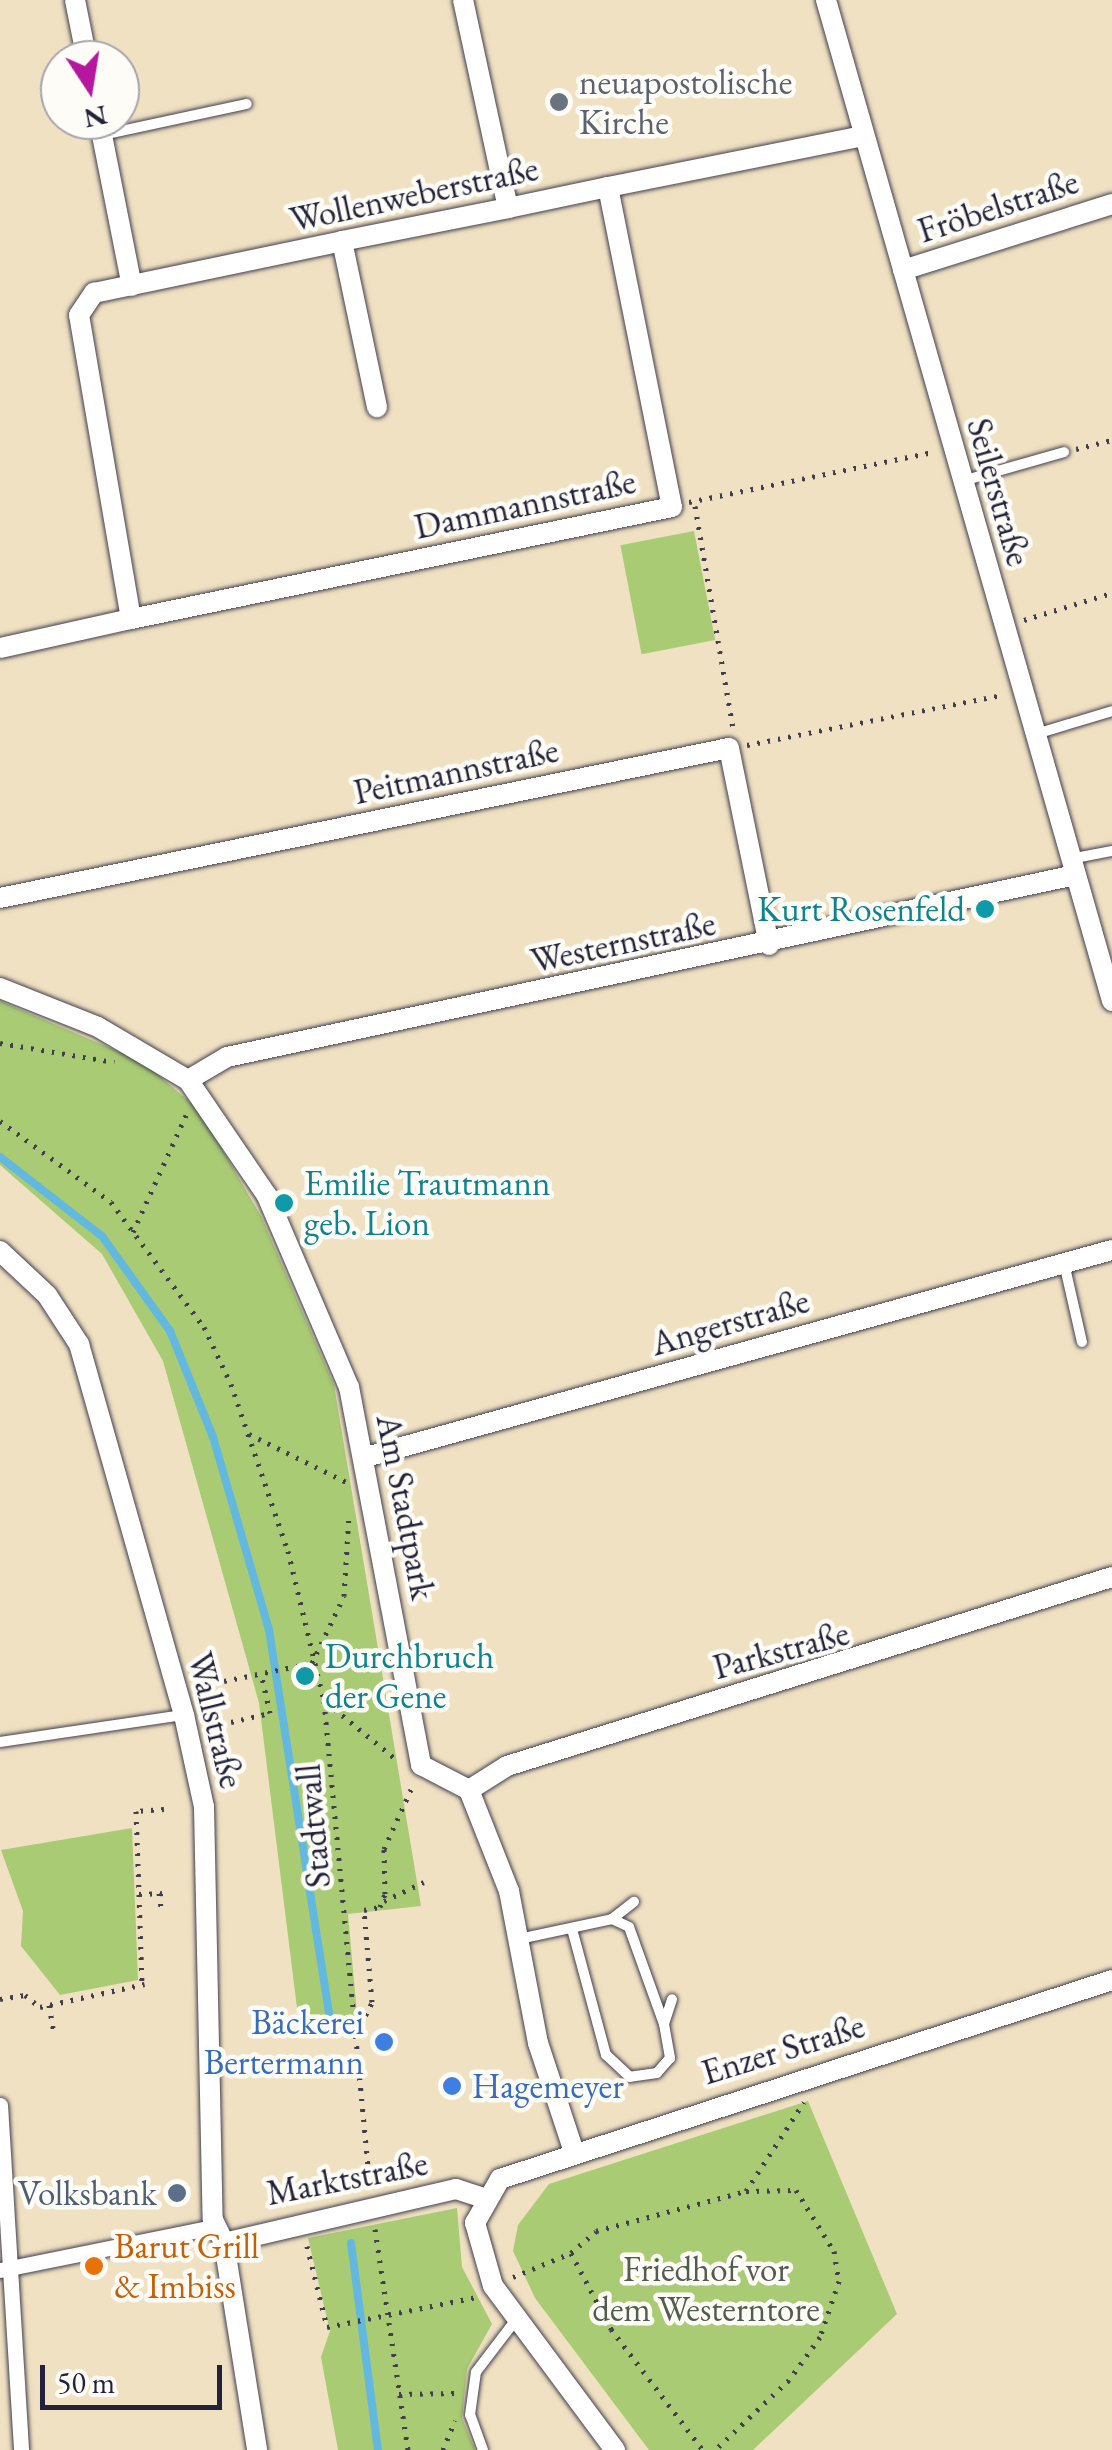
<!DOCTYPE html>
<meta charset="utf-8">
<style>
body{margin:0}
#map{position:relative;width:1112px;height:2450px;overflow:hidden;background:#f0e1c2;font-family:"EB Garamond",serif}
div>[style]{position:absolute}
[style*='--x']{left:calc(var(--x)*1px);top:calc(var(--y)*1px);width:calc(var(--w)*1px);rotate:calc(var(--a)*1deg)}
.green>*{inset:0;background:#a9cb74;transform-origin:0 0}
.stream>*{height:8px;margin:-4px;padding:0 4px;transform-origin:4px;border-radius:4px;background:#63b8df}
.path>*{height:5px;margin-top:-2.5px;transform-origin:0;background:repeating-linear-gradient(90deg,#413f4f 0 2.5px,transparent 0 10.5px)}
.roads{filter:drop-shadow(0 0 2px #413f4f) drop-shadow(0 0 2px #413f4f)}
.service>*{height:10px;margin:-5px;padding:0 5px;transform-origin:5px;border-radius:5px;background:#fff}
.pedestrian>*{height:15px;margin:-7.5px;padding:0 7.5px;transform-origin:7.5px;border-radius:7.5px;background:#fff}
.minor>*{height:20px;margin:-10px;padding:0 10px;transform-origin:10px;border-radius:10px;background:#fff}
.dots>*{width:28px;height:28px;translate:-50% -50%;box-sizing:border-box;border:5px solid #fdfcf7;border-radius:50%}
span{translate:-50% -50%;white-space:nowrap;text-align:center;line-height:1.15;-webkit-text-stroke:9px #fdfcf7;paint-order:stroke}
.worship-label{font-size:35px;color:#5b616d}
.left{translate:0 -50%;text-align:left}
.street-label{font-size:35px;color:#22223b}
.culture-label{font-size:35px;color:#0d838f}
.right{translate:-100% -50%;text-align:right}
.shop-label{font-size:35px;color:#366cbe}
.service-label{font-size:35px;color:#4e5e75}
.food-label{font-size:35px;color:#c56008}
.park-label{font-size:35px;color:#515d4f}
.north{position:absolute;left:40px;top:40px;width:100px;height:100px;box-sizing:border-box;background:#fdfcf7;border:2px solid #a5a5ac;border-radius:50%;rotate:168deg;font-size:28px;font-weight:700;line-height:40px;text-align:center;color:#22223b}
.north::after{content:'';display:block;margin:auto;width:35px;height:45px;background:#b5179e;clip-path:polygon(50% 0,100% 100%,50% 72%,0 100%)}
.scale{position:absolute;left:40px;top:2365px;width:182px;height:45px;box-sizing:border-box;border:5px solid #22223b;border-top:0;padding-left:12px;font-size:30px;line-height:35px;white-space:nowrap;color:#22223b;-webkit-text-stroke:8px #fdfcf7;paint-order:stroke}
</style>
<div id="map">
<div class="green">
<i style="left:694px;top:531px;width:111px;height:75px;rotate:79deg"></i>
<i style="clip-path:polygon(0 1001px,143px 1062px,199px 1110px,261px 1216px,334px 1385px,421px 1906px,348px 1914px,358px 2025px,300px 2032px,259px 1703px,163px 1361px,102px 1254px,0 1165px)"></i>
<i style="clip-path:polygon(132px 1828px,138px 1980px,60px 1995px,21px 1946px,23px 1911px,1px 1850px)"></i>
<i style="clip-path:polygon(808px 2101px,897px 2314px,753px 2450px,649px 2450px,535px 2298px,513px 2251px,518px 2225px,549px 2184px)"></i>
<i style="clip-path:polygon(457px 2208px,462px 2267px,492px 2324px,467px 2369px,462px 2418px,475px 2450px,338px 2450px,321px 2357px,330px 2331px,308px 2238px)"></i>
</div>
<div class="stream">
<i style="--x:0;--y:1157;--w:129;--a:37.8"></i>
<i style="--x:102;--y:1236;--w:117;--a:54.4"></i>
<i style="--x:170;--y:1331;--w:114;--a:67.9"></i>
<i style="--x:213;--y:1437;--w:201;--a:73.8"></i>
<i style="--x:269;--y:1630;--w:395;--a:81.1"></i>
<i style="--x:351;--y:2243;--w:209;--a:82.6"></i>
</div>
<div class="path">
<i style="--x:1076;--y:449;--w:37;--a:-14"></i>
<i style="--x:689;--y:502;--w:249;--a:-11.6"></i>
<i style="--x:695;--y:506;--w:226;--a:80.3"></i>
<i style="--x:1024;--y:620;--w:92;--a:-17.1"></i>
<i style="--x:747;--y:745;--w:259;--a:-11.1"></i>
<i style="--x:0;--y:1043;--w:116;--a:9.5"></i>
<i style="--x:0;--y:1121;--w:137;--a:36.1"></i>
<i style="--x:111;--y:1202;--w:156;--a:53.4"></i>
<i style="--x:204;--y:1327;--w:63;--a:64.7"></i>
<i style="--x:231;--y:1384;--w:176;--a:71.2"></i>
<i style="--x:288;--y:1551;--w:154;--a:76.5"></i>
<i style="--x:324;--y:1701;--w:489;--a:84.6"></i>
<i style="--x:133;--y:1232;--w:131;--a:-65.6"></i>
<i style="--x:249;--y:1434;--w:108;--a:26.3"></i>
<i style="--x:224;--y:1681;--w:90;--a:-11.6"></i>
<i style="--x:312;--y:1663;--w:74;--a:-64.5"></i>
<i style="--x:344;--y:1596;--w:82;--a:-86.5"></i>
<i style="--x:326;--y:1702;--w:93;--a:39.3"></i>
<i style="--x:231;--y:1722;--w:40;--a:-13"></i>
<i style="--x:270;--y:1713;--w:41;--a:-102.7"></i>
<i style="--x:164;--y:1809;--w:28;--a:176"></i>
<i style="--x:136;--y:1811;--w:83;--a:87.9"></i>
<i style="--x:139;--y:1894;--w:28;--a:-2"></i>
<i style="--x:159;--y:1893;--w:14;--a:82"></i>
<i style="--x:139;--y:1894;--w:91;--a:88.1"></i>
<i style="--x:384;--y:1901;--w:44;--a:-25.4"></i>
<i style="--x:0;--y:1999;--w:25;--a:-9"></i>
<i style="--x:25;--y:1995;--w:19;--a:39"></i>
<i style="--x:40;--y:2007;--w:107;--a:-12.4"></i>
<i style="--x:49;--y:2005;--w:27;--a:80"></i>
<i style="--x:356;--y:2034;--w:36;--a:-63"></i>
<i style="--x:372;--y:2002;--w:92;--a:-95"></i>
<i style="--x:364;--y:1910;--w:16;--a:-11"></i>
<i style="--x:380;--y:1907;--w:14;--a:-69"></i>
<i style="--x:385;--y:1894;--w:45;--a:-91.3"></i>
<i style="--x:384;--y:1849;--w:70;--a:-65.6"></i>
<i style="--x:746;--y:2191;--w:106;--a:-56.9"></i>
<i style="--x:375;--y:2229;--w:223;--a:81.5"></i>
<i style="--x:307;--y:2246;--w:83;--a:76.1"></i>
<i style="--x:327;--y:2327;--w:153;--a:-11.3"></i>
<i style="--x:571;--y:2253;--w:86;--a:62.2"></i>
<i style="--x:611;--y:2329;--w:152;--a:52.8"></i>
<i style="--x:513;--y:2277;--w:63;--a:-22.5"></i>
<i style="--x:571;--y:2253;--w:33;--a:-41"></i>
<i style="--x:596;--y:2231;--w:155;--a:-14.9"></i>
<i style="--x:746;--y:2191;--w:50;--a:-1.1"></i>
<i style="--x:796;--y:2190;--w:72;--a:58.1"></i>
<i style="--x:834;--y:2251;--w:30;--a:81"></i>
<i style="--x:839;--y:2281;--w:59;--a:108.7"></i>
<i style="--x:820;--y:2337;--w:53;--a:125.8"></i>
<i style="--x:789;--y:2380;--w:102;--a:136.6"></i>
<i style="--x:399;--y:2394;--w:57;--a:-1"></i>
<i style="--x:443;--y:2450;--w:32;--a:-68"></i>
</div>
<div class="roads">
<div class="service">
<i style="--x:102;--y:135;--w:148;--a:-12.1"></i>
<i style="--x:966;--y:480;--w:102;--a:-15.9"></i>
<i style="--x:1036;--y:734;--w:79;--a:-16.8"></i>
<i style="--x:1070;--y:859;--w:43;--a:-10.8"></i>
<i style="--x:1064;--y:1263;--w:81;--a:77.2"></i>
<i style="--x:0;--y:1742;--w:185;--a:-8.4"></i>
<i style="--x:612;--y:1919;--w:28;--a:-38"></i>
<i style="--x:519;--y:1939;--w:95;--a:-12.1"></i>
<i style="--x:612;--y:1919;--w:19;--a:25"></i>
<i style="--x:629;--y:1927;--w:103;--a:70.2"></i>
<i style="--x:664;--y:2024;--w:35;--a:80"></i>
<i style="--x:670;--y:2058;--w:20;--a:131"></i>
<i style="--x:657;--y:2073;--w:27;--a:172"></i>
<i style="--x:630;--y:2077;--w:33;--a:-137"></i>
<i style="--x:606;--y:2055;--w:131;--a:-105.1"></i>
<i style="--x:664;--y:2024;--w:26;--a:-72"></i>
<i style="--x:483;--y:2450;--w:37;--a:-110"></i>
<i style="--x:470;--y:2415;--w:43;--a:-82.1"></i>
<i style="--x:476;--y:2372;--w:64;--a:-52.6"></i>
</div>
<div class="pedestrian">
<i style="--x:0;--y:2105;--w:346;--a:86.5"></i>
<i style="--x:0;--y:2270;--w:218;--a:-11.4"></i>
</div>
<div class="minor">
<i style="--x:75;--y:0;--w:61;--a:78.7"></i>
<i style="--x:463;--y:0;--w:213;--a:77.8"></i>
<i style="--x:826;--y:0;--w:1041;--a:74.05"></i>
<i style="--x:99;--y:120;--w:169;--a:78.8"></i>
<i style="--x:608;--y:187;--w:326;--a:78.7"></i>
<i style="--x:672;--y:507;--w:552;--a:168.3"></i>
<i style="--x:131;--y:619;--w:308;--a:-99.7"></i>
<i style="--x:79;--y:315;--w:27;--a:-56"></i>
<i style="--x:94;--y:293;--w:253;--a:-11.8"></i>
<i style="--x:342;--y:241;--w:169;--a:-11.2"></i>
<i style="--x:508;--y:208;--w:102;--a:-11.9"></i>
<i style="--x:608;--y:187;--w:261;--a:-11.3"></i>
<i style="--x:342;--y:241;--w:170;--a:78.1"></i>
<i style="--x:903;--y:270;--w:219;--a:-17.5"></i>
<i style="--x:0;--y:648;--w:134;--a:-12.5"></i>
<i style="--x:0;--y:898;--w:744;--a:-11.63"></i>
<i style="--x:729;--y:748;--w:201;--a:78.5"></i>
<i style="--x:0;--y:988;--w:105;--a:21.7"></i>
<i style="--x:98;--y:1027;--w:104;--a:30.5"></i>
<i style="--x:188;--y:1080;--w:140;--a:55.7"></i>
<i style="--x:267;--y:1196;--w:208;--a:66.8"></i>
<i style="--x:349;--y:1387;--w:385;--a:79.2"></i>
<i style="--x:421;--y:1765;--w:54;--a:27.5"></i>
<i style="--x:469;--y:1790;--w:109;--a:68.4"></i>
<i style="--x:509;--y:1891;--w:155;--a:79.2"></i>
<i style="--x:538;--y:2043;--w:112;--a:71.7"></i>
<i style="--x:188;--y:1080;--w:45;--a:-30.5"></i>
<i style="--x:227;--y:1057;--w:867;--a:-12.11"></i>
<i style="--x:0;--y:1251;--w:64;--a:43.1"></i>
<i style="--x:47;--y:1295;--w:59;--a:56.9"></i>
<i style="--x:79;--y:1344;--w:386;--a:74.2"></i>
<i style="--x:184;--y:1715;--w:94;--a:77.7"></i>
<i style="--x:204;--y:1807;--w:413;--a:88.8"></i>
<i style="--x:213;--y:2220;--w:25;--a:64"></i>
<i style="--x:366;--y:1457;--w:774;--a:-15.51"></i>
<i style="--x:469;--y:1790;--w:45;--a:-32.3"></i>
<i style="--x:507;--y:1766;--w:634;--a:-17.35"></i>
<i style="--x:224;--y:2243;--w:238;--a:-13.1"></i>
<i style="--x:456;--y:2189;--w:29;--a:18"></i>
<i style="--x:224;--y:2243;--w:210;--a:80.9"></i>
<i style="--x:615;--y:2450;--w:204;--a:-126.6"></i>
<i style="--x:493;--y:2286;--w:66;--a:-105.9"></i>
<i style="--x:475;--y:2223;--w:51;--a:-60.4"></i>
<i style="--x:500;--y:2179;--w:644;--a:-18.01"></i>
</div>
</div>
<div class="dots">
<i style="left:559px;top:102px;background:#6b7280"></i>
<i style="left:985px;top:909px;background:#0f9aa8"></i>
<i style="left:284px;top:1203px;background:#0f9aa8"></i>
<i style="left:305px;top:1676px;background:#0f9aa8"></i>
<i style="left:384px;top:2042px;background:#3f7fe0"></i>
<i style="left:452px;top:2086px;background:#3f7fe0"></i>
<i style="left:177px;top:2193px;background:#5c6f8a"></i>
<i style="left:94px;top:2266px;background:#e8710a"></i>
</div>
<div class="worship-label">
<span class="left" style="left:579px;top:102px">neuapostolische<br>Kirche</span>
</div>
<div class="street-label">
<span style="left:414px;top:194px;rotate:-12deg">Wollenweberstraße</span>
<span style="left:998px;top:206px;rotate:-18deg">Fröbelstraße</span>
<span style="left:999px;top:492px;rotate:74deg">Seilerstraße</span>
<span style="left:525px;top:504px;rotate:-12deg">Dammannstraße</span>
<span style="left:456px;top:771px;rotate:-12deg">Peitmannstraße</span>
<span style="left:623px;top:942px;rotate:-12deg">Westernstraße</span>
<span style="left:730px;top:1322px;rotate:-16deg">Angerstraße</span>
<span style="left:406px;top:1507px;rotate:79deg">Am Stadtpark</span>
<span style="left:781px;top:1650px;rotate:-15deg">Parkstraße</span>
<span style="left:216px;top:1720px;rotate:76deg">Wallstraße</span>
<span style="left:313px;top:1826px;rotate:-95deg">Stadtwall</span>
<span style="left:783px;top:2049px;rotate:-17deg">Enzer Straße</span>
<span style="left:347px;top:2178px;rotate:-11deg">Marktstraße</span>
</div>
<div class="culture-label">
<span class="right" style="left:965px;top:909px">Kurt Rosenfeld</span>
<span class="left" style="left:304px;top:1203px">Emilie Trautmann<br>geb. Lion</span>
<span class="left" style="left:325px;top:1676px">Durchbruch<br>der Gene</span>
</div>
<div class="shop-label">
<span class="right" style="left:364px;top:2042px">Bäckerei<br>Bertermann</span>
<span class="left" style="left:472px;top:2086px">Hagemeyer</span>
</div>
<div class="service-label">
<span class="right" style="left:157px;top:2193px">Volksbank</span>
</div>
<div class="food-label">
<span class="left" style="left:114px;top:2266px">Barut Grill<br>&amp; Imbiss</span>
</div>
<div class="park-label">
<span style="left:706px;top:2289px">Friedhof vor<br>dem Westerntore</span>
</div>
<div class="north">N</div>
<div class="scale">50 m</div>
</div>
